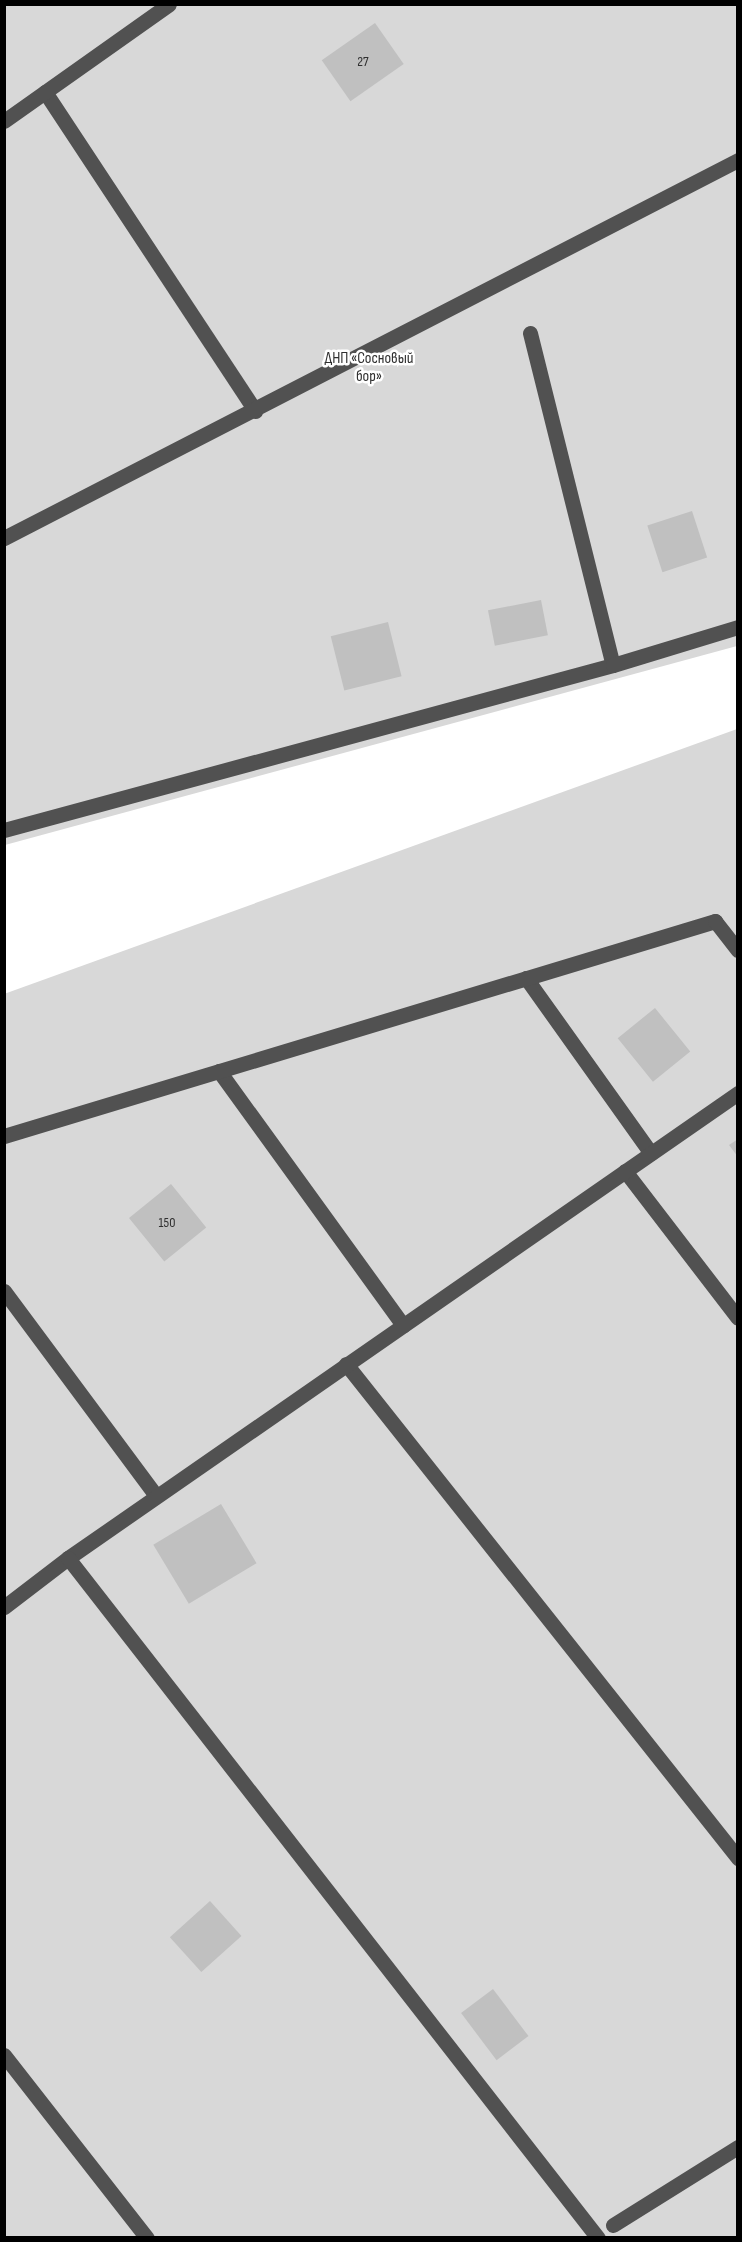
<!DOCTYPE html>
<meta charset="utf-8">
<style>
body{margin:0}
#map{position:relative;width:742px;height:2242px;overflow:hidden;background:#fff;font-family:"Sofia Sans Condensed",sans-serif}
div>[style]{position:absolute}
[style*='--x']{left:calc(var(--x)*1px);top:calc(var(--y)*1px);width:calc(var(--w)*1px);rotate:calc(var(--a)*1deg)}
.green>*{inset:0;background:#d8d8d8}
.building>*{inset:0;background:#c0c0c0;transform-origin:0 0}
.minor>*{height:15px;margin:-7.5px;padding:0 7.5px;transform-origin:7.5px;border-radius:7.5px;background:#515151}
span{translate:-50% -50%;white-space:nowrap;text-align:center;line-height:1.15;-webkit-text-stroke:5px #fff;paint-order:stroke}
.number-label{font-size:14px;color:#303030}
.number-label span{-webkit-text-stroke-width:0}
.park-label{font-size:16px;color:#2f2f2f}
.frame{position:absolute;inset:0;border:6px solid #000;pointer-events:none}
</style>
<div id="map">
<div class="green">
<i style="clip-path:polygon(5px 5px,737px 5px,737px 646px,5px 845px)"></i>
<i style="clip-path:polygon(737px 729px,737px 2237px,5px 2237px,4px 994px)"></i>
</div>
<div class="building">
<i style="left:375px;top:23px;width:50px;height:65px;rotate:55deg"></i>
<i style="left:692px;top:511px;width:49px;height:47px;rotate:72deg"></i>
<i style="left:541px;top:600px;width:36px;height:54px;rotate:79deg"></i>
<i style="left:388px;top:622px;width:56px;height:59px;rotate:76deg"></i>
<i style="left:655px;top:1008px;width:56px;height:48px;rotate:51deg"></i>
<i style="clip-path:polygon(738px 1139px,738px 1157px,729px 1145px)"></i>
<i style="left:171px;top:1184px;width:56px;height:54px;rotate:51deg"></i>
<i style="left:221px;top:1504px;width:69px;height:79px;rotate:59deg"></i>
<i style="left:210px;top:1901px;width:47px;height:54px;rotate:48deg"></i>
<i style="left:493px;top:1989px;width:59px;height:40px;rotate:53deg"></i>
</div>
<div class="minor">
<i style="--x:45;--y:92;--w:382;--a:56.6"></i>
<i style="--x:4;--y:121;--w:202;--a:-35.3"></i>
<i style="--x:530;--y:333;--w:342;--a:76"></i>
<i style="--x:4;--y:538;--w:826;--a:-27.25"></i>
<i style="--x:4;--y:830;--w:631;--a:-15.16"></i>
<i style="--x:613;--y:665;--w:131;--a:-16.9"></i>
<i style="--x:526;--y:978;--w:215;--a:54.5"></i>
<i style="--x:219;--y:1071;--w:314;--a:54.1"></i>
<i style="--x:4;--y:1136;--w:743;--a:-16.82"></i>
<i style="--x:715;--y:921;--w:37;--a:52"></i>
<i style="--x:625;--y:1171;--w:185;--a:52.5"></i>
<i style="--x:4;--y:1291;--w:255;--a:53.4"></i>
<i style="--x:346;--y:1364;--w:631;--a:51.57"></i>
<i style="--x:68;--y:1558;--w:816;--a:-34.76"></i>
<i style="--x:4;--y:1607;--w:81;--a:-37.4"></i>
<i style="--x:68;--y:1558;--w:862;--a:52.07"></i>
<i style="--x:4;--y:2055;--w:232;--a:52"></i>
<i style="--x:613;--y:2225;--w:147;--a:-32"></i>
</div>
<div class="number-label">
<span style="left:363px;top:62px">27</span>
<span style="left:167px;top:1223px">150</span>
</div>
<div class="park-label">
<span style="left:369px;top:368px">ДНП «Сосновый<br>бор»</span>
</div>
<div class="frame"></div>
</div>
